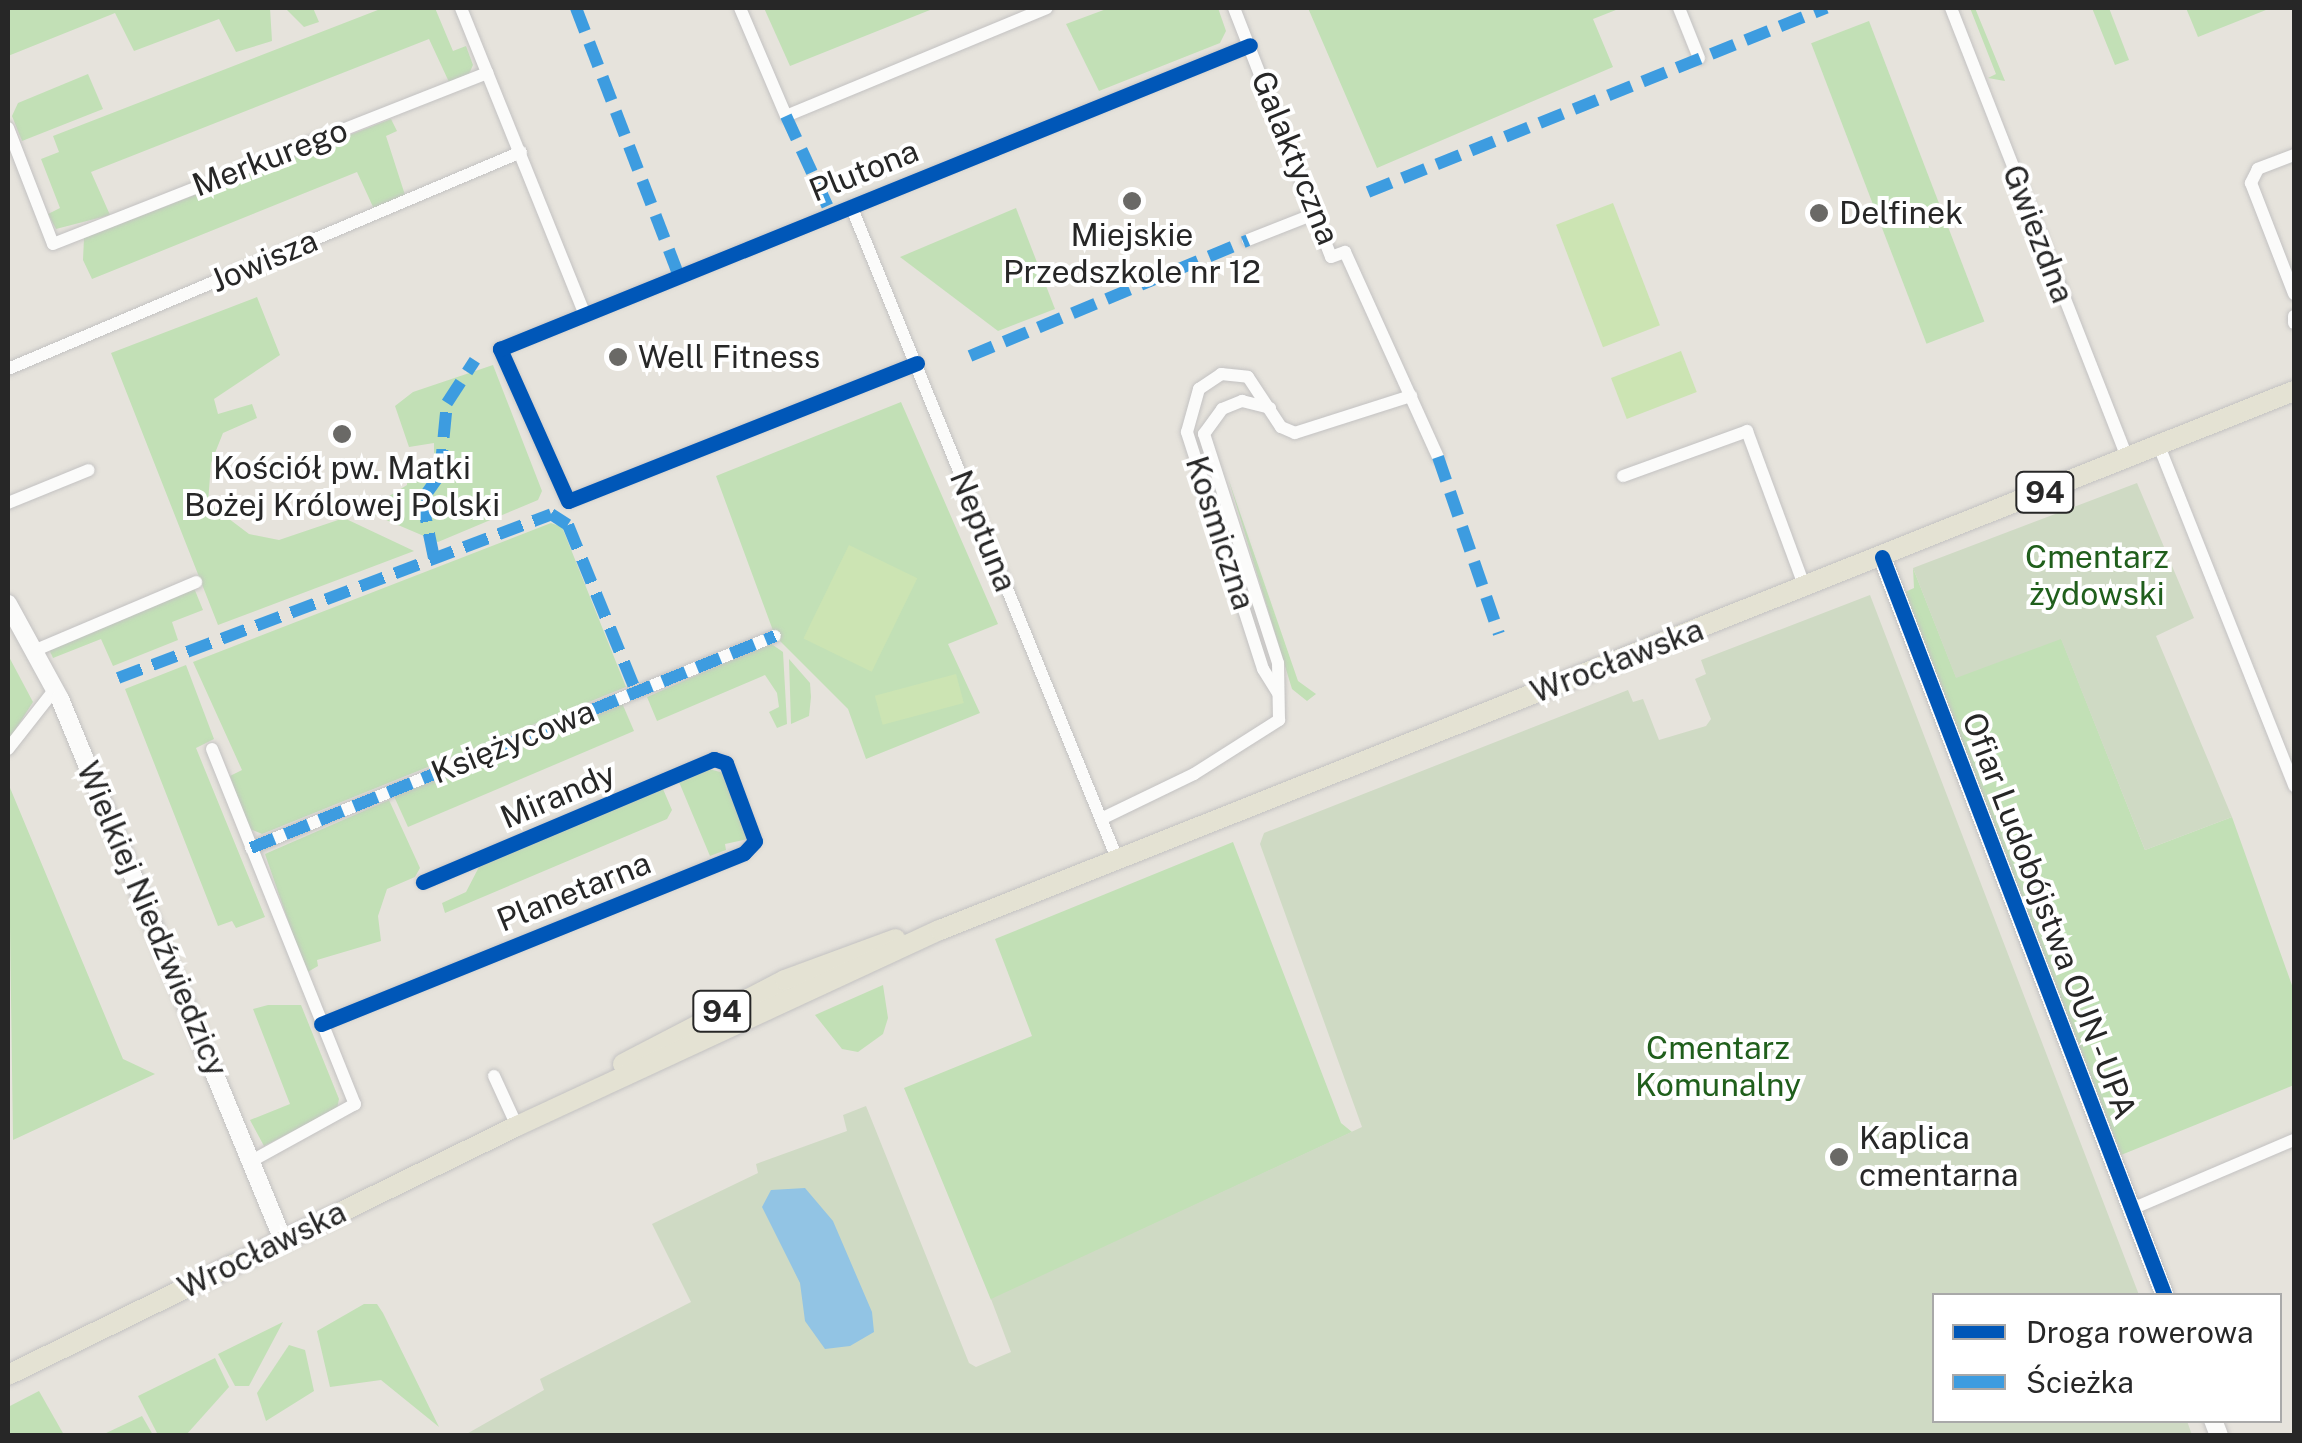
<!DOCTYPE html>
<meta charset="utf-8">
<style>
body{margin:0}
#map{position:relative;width:2302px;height:1443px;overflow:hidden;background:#e6e3dc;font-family:"Public Sans",sans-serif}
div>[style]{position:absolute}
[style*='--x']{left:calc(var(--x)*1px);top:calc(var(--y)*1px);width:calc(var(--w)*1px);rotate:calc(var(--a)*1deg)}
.green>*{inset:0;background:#c2e0b6;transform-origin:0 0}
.cemetery>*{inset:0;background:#cfdac4}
.pitch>*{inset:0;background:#cce4b3;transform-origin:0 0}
.water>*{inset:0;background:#92c4e4}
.roads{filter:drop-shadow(0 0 2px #c3c2c2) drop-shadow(0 0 2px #c3c2c2)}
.street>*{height:12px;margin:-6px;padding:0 6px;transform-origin:6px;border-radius:6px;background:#fbfbfa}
.secondary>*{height:18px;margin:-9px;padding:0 9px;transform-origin:9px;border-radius:9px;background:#fbfbfa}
.primary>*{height:20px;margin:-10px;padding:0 10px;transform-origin:10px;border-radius:10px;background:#e4e2d3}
.quiet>*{height:12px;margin-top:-6px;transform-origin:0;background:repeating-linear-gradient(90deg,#3d9ce0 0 25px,transparent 0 37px)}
.cycleway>*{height:15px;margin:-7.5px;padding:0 7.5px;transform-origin:7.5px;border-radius:7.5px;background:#0057b8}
.dots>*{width:28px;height:28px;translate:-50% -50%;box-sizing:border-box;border:5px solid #fff;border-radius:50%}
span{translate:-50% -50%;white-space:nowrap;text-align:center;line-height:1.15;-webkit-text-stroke:8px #fff;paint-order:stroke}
.shield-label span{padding:2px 8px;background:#fff;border:2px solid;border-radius:8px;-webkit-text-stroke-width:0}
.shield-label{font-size:30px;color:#272727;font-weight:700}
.street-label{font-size:32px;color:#272727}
.poi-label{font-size:32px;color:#272727}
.left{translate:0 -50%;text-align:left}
.park-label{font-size:32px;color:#205f1c}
.frame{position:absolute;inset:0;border:10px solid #272727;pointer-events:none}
.legend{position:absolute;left:1932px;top:1293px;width:350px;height:130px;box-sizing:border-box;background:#fff;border:2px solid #a9a9a9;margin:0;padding:12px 18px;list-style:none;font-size:30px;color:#272727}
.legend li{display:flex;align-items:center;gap:20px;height:50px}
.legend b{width:50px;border:2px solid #a9a9a9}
</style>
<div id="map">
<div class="green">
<i style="clip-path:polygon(8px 8px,270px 8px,272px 41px,236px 52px,219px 19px,134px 51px,115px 13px,8px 56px)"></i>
<i style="clip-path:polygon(285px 8px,313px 8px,319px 22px,304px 27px)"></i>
<i style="clip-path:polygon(383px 8px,435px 8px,453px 51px,466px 46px,473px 65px,469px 74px,449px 82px,429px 39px,91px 172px,110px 215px,56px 229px,48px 214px,60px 208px,41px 159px,59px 152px,53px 136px)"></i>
<i style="clip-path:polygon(764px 8px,935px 8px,790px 66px)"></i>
<i style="clip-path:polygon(1109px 8px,1218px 8px,1226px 31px,1220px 43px,1099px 91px,1066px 24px)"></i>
<i style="clip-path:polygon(1308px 8px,1621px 8px,1593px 19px,1613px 67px,1377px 168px)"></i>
<i style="clip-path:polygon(1970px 8px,1975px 8px,2005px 81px,1988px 78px,1996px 74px)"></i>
<i style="clip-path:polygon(2092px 8px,2109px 8px,2129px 60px,2115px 65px)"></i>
<i style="clip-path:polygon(2186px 8px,2271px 8px,2198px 37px)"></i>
<i style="left:1869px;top:21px;width:322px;height:62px;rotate:69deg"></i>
<i style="clip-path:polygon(88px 74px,103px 109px,22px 141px,12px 116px,18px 103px)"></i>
<i style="clip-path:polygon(391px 119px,397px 131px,386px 136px,405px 195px,374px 209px,357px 172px,92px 279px,83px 260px,84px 238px)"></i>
<i style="clip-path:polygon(1016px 208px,1055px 309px,998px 331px,900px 257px)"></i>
<i style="clip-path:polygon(257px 297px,280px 355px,214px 399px,218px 414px,252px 404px,257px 418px,223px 433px,211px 463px,208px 503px,249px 534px,279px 540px,344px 518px,414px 551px,218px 625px,111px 353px)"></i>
<i style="clip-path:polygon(493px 365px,542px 491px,538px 500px,438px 542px,365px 511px,407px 485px,407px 472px,434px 471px,434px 443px,409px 447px,395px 406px,413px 392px)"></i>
<i style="clip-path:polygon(901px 402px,998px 624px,948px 644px,980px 713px,866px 759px,848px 709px,775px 636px,716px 476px)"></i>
<i style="clip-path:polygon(1228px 478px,1298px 681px,1316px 694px,1307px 701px,1292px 689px)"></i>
<i style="clip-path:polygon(551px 523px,562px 527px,626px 687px,262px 834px,248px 828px,230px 776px,242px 770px,193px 662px)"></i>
<i style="clip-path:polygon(1913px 568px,1956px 677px,2061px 638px,2145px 850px,2232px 817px,2294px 991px,2294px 1085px,2121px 1155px,1905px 592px,1914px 588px)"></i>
<i style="clip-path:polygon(194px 588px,203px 610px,172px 622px,178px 640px,113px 666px,101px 639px,53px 658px,48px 647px)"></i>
<i style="clip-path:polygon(770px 643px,783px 652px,787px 724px,777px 728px,769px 712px,779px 707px,777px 693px,765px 675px,657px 721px,647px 697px)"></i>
<i style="clip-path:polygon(8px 655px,33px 702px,8px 741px)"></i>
<i style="clip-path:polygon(789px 659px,810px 683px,811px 697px,809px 716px,791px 724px)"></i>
<i style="clip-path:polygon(186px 665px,214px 739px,196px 748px,265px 917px,236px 928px,232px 921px,218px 926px,125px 689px)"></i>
<i style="clip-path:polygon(622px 703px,634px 731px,408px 827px,393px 794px)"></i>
<i style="clip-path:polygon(709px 769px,724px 773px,748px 839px,725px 844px,726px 850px,710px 856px,679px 782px)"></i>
<i style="clip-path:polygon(8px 783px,123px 1059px,155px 1074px,13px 1140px)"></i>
<i style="clip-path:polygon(663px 789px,672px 810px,667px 819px,445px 913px,442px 903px,466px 892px,480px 865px)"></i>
<i style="clip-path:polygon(389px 800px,420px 868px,415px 877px,387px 889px,378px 916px,381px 941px,317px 960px,318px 966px,306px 973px,265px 854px)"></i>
<i style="clip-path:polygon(1233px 842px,1341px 1123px,1352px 1132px,991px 1300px,904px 1088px,1032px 1036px,995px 939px)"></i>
<i style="clip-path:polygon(883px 985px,888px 1018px,883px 1034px,858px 1052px,842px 1049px,815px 1015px)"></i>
<i style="clip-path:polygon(268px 1005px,301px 1005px,339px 1099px,337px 1109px,264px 1146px,250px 1120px,290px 1104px,253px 1009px)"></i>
<i style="clip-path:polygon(364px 1304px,377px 1304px,383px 1313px,439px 1427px,381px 1380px,330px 1387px,317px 1331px)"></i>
<i style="clip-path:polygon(283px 1322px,249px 1386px,235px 1386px,218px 1354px)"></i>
<i style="clip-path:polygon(289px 1345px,305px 1350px,314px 1391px,266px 1421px,257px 1393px)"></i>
<i style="clip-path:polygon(215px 1358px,229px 1387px,186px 1435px,158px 1435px,138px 1396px)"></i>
<i style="clip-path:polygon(39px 1391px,64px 1435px,8px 1435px,8px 1407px)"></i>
<i style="clip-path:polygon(142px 1416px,153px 1435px,102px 1435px)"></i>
</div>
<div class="cemetery">
<i style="clip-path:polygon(2137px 483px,2194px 618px,2156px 636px,2232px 817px,2145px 850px,2061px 639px,1956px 678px,1913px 568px)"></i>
<i style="clip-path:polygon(1870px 595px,2139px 1295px,1934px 1296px,1934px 1420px,2187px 1421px,2192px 1435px,463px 1436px,544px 1390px,540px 1379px,691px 1302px,652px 1224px,758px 1173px,756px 1164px,847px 1131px,843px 1115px,866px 1106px,969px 1363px,976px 1367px,1011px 1352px,991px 1299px,1362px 1127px,1260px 844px,1264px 833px,1628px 690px,1633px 702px,1643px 699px,1659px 740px,1706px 726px,1711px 719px,1695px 679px,1706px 674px,1701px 660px)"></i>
</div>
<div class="pitch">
<i style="left:1613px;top:203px;width:131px;height:61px;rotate:69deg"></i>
<i style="left:1681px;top:351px;width:44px;height:75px;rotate:69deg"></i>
<i style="left:849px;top:545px;width:76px;height:104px;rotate:26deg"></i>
<i style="left:956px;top:674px;width:30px;height:84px;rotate:75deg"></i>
</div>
<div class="water">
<i style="clip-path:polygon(805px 1188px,833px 1221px,872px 1312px,874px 1332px,850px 1346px,825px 1349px,805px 1321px,800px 1283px,762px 1207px,771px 1190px)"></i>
</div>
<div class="roads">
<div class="street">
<i style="--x:461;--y:8;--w:331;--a:68"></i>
<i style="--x:740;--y:8;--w:117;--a:66.9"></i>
<i style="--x:786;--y:116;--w:282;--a:-22.5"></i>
<i style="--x:1234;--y:8;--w:267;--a:68.7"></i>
<i style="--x:1331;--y:257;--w:15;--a:-20"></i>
<i style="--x:1345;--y:252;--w:225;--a:65.6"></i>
<i style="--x:1679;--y:8;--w:54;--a:68.2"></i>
<i style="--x:1951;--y:8;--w:484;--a:68.6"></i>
<i style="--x:8;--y:128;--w:124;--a:68.8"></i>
<i style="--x:53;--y:244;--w:467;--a:-21.5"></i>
<i style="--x:2294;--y:155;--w:39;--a:159"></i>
<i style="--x:2258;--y:169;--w:16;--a:117"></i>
<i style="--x:2251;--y:183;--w:119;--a:68.8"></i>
<i style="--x:851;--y:206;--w:702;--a:67.82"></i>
<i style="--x:1248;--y:240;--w:71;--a:-21.5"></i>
<i style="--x:2294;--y:316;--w:7;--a:90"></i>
<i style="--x:917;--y:363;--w:375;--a:158.4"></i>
<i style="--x:568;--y:501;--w:167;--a:-114.1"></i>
<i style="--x:500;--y:349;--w:809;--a:-22.06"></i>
<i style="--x:8;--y:369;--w:557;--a:-22.93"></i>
<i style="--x:2159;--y:446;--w:366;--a:68.3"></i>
<i style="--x:1623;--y:476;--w:132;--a:-19.9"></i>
<i style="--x:1747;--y:431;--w:167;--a:69.7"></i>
<i style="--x:8;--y:503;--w:87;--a:-22.2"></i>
<i style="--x:36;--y:650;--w:174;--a:-23"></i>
<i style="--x:1278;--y:693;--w:28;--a:-122"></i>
<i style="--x:1263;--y:669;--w:249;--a:-107.8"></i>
<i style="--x:1187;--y:432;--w:45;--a:-74.4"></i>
<i style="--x:1199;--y:389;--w:27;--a:-34"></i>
<i style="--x:1221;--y:374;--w:27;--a:6"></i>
<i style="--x:1248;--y:377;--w:60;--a:56.6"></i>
<i style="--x:1281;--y:427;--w:15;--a:23"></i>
<i style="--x:1295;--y:433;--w:122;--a:-17.7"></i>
<i style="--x:8;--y:749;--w:76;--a:-51.9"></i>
<i style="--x:212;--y:749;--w:383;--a:68.1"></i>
<i style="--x:355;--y:1104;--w:116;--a:151.2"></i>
<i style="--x:1101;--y:819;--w:103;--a:-25.8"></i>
<i style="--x:1194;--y:774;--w:101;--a:-32.4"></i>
<i style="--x:1279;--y:720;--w:57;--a:-91"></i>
<i style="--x:1278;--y:663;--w:241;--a:-107.9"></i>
<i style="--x:1204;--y:434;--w:31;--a:-54"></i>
<i style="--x:1222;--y:409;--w:22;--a:-22"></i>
<i style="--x:1242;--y:401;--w:29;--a:14"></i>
<i style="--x:251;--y:848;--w:565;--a:-22.03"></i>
<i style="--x:321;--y:1024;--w:456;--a:-22"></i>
<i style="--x:744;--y:853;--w:16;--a:-47"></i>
<i style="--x:755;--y:841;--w:83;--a:-110.4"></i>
<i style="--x:726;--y:763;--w:13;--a:-162"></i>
<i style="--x:714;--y:759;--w:316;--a:157.1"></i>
<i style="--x:494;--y:1076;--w:55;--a:65.3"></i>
<i style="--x:2132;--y:1209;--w:176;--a:-23.1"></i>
</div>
<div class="secondary">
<i style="--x:1882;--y:557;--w:791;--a:69.05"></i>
<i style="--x:8;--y:604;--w:108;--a:61.3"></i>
<i style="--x:60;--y:699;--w:585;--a:67.6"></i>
<i style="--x:2213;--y:1420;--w:17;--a:69"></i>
</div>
<div class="primary">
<i style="--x:623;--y:1064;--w:182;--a:-27.4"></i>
<i style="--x:785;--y:980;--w:118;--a:-20.3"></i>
<i style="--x:8;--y:1375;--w:567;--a:-26.07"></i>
<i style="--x:517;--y:1126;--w:466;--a:-24.9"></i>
<i style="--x:940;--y:930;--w:1457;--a:-21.71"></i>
</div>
</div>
<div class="quiet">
<i style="--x:576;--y:8;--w:288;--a:69"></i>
<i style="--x:786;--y:116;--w:108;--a:65.3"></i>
<i style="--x:1368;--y:192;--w:494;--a:-21.9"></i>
<i style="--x:970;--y:356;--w:301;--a:-22.6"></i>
<i style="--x:1438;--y:457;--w:187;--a:71"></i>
<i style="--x:434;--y:558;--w:59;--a:-101.7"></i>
<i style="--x:422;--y:500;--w:32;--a:-55"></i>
<i style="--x:440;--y:474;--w:71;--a:-84.4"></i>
<i style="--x:447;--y:403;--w:51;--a:-56.9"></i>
<i style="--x:118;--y:678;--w:463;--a:-20.7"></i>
<i style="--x:551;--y:514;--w:20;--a:33"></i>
<i style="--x:568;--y:525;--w:180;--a:67.8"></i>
<i style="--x:251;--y:848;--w:565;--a:-22.03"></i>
</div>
<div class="cycleway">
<i style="--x:917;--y:363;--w:375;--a:158.4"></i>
<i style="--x:568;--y:501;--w:167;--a:-114.1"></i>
<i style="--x:500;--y:349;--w:809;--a:-22.06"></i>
<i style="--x:1882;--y:557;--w:791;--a:69.05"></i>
<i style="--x:321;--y:1024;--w:456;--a:-22"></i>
<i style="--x:744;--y:853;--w:16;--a:-47"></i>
<i style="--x:755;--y:841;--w:83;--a:-110.4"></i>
<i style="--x:726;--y:763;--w:13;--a:-162"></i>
<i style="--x:714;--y:759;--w:316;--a:157.1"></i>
</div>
<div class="dots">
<i style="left:1132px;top:201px;background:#6a6966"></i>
<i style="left:1819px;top:213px;background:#6a6966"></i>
<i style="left:618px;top:357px;background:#6a6966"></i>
<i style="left:342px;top:434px;background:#6a6966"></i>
<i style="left:1839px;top:1157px;background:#6a6966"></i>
</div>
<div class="shield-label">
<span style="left:2045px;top:492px">94</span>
<span style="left:722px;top:1011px">94</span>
</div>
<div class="street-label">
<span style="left:270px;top:158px;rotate:-21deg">Merkurego</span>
<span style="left:1295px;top:158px;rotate:68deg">Galaktyczna</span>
<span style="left:864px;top:171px;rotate:-22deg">Plutona</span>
<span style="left:2038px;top:234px;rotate:69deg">Gwiezdna</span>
<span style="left:264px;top:261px;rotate:-23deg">Jowisza</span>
<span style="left:983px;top:531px;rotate:68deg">Neptuna</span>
<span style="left:1220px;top:533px;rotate:72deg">Kosmiczna</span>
<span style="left:1617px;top:661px;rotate:-21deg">Wrocławska</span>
<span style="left:513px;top:742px;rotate:-22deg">Księżycowa</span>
<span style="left:558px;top:796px;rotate:-23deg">Mirandy</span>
<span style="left:574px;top:892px;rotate:-22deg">Planetarna</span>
<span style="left:2049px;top:916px;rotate:69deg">Ofiar Ludobójstwa OUN - UPA</span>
<span style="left:152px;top:919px;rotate:67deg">Wielkiej Niedźwiedzicy</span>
<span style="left:262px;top:1250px;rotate:-26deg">Wrocławska</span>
</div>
<div class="poi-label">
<span class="left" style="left:1839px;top:213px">Delfinek</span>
<span style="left:1132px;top:254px">Miejskie<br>Przedszkole nr 12</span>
<span class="left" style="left:638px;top:357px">Well Fitness</span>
<span style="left:342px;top:487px">Kościół pw. Matki<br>Bożej Królowej Polski</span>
<span class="left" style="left:1859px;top:1157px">Kaplica<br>cmentarna</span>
</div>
<div class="park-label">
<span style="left:2097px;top:576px">Cmentarz<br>żydowski</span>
<span style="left:1718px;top:1067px">Cmentarz<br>Komunalny</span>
</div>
<div class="frame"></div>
<ul class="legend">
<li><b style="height:12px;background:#0057b8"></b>Droga rowerowa</li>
<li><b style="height:12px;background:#3d9ce0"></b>Ścieżka</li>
</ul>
</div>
